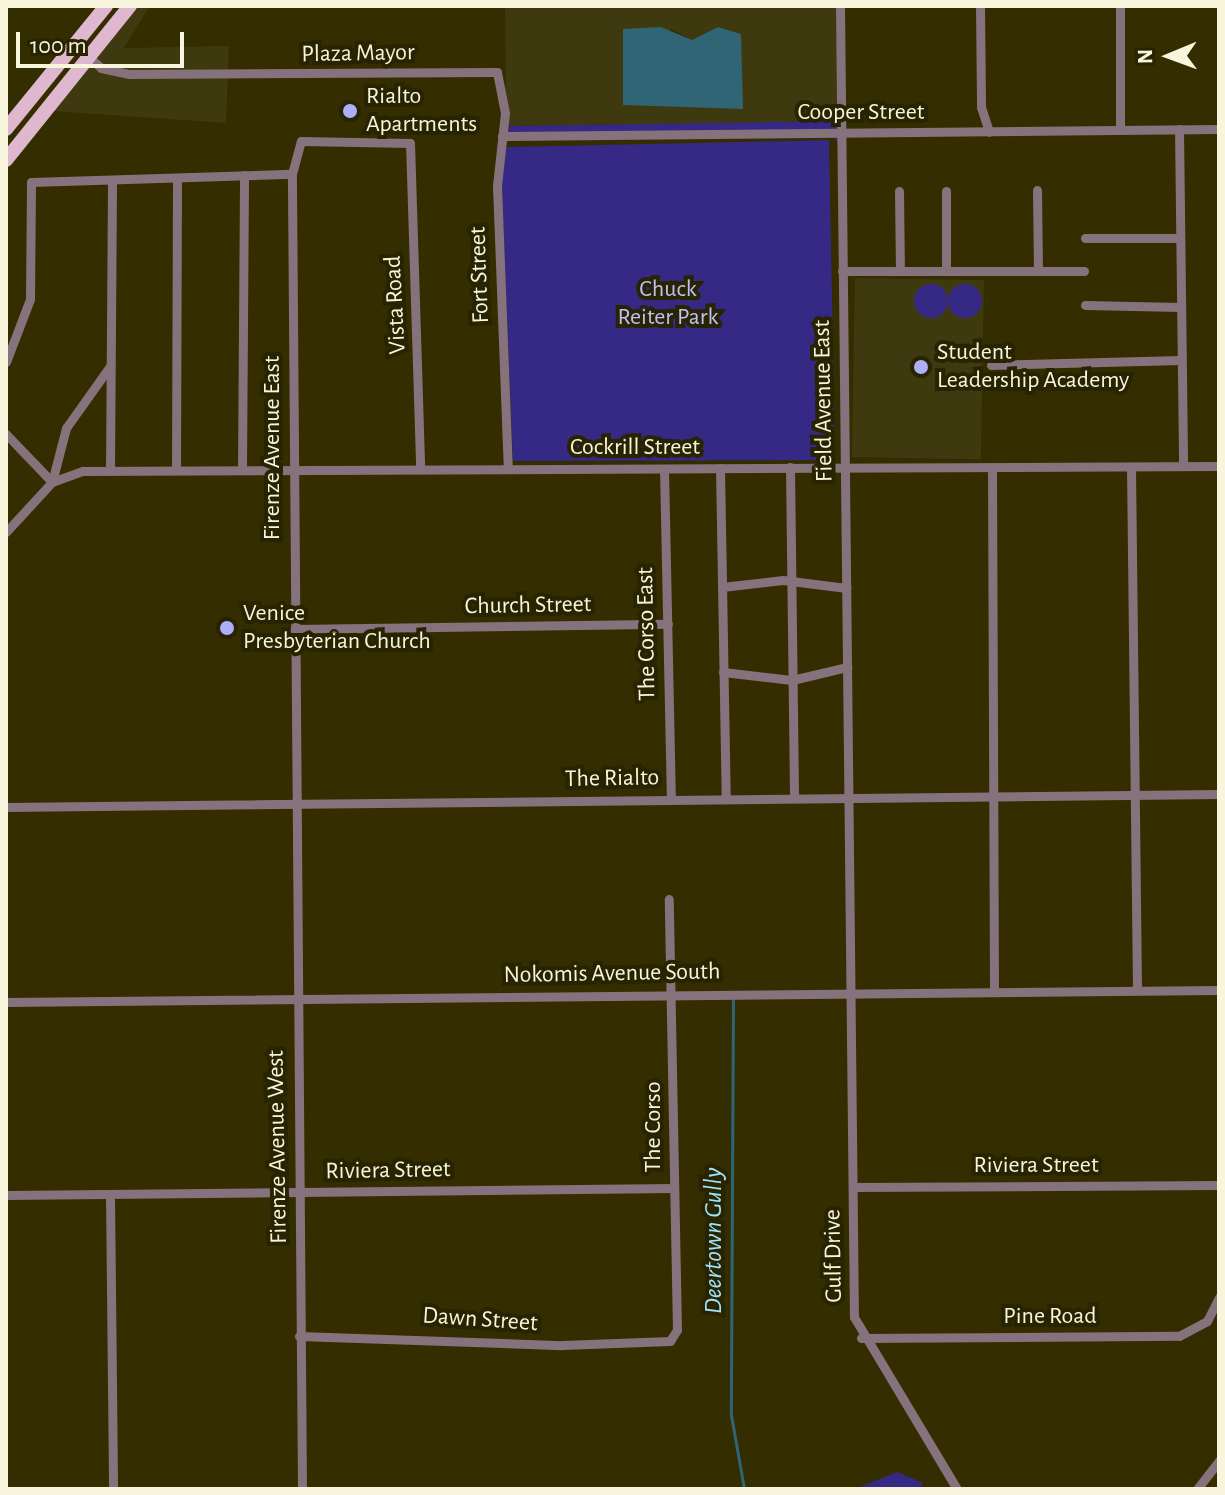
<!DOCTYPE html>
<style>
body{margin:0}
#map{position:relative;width:1225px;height:1495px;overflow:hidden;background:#332d00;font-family:"Alegreya Sans",sans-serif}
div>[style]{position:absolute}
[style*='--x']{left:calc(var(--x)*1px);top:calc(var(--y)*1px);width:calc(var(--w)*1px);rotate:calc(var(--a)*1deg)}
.built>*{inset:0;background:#3e390f;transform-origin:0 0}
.green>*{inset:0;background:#362985}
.round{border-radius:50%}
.water>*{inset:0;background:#306576}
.stream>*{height:3px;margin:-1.5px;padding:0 1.5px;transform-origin:1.5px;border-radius:1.5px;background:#306576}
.minor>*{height:9px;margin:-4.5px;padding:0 4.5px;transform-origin:4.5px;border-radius:4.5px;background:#85727d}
.primary>*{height:14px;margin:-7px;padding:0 7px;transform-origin:7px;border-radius:7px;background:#dfb8cf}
.dots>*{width:22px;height:22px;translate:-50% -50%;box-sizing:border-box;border:4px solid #282301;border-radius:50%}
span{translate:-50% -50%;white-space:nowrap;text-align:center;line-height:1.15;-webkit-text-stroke:8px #282301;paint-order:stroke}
.street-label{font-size:24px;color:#f8f5dd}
.poi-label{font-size:24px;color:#f8f5dd}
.left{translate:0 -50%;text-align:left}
.park-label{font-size:24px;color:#bec1f6}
.water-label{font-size:26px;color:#a1e4fc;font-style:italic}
.frame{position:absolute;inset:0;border:8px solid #f8f5dd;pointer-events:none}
.north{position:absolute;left:1129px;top:16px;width:80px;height:80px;-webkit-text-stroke:6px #282301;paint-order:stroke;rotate:269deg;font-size:22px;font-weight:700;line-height:32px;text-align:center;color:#f8f5dd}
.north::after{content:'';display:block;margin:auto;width:28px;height:36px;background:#f8f5dd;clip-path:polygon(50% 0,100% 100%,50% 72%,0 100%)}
.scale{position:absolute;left:16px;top:32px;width:168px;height:36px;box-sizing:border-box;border:4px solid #f8f5dd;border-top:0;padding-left:10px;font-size:24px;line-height:28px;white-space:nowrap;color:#f8f5dd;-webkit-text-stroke:6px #282301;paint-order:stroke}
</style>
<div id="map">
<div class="built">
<i style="clip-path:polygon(138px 6px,150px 6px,124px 48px,229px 46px,226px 123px,53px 111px)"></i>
<i style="clip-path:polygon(evenodd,505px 6px,842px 6px,843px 121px,506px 126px,505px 6px,718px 27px,741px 34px,623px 104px,671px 29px,692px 40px,718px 27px)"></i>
<i style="left:855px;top:278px;width:129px;height:179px;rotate:1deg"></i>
</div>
<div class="green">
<i style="clip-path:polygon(843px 121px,839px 144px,833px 136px,506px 140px,506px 126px)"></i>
<i style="clip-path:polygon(829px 140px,835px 460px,513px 461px,501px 170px,507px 147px)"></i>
<i class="round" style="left:914px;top:284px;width:34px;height:34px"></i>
<i class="round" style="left:948px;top:284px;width:34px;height:34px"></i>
<i style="clip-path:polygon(897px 1472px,923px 1483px,920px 1489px,855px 1489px)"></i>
</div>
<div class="water">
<i style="clip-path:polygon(661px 27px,692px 40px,718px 27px,741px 34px,743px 109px,623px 105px,623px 29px)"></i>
</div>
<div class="stream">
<i style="--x:733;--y:997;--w:418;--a:90.3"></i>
<i style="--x:731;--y:1415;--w:75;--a:80"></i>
</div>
<div class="minor">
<i style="--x:840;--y:6;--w:1311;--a:89.39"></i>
<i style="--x:854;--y:1317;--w:200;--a:59.1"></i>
<i style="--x:980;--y:6;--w:101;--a:89.4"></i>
<i style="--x:981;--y:107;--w:26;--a:72"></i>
<i style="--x:1120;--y:6;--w:124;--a:90"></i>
<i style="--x:74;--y:45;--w:35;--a:40"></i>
<i style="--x:101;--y:68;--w:29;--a:12"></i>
<i style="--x:129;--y:74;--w:368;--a:-0.3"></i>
<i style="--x:497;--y:72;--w:42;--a:79"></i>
<i style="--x:505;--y:113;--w:73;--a:96.3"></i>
<i style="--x:497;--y:186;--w:282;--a:87.8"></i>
<i style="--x:1179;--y:129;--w:337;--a:89.3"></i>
<i style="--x:502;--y:136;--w:717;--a:-0.56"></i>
<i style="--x:1037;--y:190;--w:81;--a:89.3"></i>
<i style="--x:899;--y:191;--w:80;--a:89.3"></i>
<i style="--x:946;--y:191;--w:80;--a:90"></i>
<i style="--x:1085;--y:238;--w:95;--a:0"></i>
<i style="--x:842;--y:271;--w:242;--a:0"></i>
<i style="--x:1085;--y:305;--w:95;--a:1.2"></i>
<i style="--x:6;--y:362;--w:67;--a:-69.1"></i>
<i style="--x:30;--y:299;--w:117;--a:-89.5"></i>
<i style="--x:31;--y:182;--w:261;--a:-1.8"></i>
<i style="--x:991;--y:365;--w:190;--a:-1.5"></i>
<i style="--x:6;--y:434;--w:66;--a:46.2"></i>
<i style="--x:790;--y:467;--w:330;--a:89.3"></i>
<i style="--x:1131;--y:467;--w:523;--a:89.34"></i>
<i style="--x:242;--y:468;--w:293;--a:-89.6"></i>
<i style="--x:720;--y:468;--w:330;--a:89"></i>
<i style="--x:992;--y:468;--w:524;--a:89.78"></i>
<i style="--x:176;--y:469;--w:291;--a:-89.8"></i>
<i style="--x:664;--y:469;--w:329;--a:88.8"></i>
<i style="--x:110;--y:471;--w:291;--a:-89.6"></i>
<i style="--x:52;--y:482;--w:56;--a:-75.5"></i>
<i style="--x:66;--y:428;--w:76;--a:-54.6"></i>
<i style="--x:6;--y:532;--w:68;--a:-47.4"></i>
<i style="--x:52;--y:482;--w:33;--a:-20"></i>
<i style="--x:83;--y:471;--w:1136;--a:-0.25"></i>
<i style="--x:722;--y:587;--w:61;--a:-6.5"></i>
<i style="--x:783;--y:580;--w:64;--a:7.2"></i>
<i style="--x:294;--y:629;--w:374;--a:-0.8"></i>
<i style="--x:723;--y:672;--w:69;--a:6.6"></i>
<i style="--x:792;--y:680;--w:57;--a:-13.3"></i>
<i style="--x:6;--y:807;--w:1213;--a:-0.61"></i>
<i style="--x:6;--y:1002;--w:1213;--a:-0.57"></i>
<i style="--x:853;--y:1187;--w:366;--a:-0.3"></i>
<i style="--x:110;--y:1194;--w:295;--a:89.4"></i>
<i style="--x:6;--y:1195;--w:668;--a:-0.6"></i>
<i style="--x:299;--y:1336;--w:263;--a:2"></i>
<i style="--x:562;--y:1345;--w:108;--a:-2.1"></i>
<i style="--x:670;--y:1341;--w:13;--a:-58"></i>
<i style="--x:677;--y:1330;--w:431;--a:-91.1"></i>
<i style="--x:861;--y:1338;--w:318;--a:-0.4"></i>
<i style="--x:1179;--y:1336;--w:32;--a:-28"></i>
<i style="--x:1207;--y:1321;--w:27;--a:-63"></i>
<i style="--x:302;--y:1489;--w:1315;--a:-90.44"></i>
<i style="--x:292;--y:174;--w:34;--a:-75"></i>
<i style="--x:301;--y:141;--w:109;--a:1.1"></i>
<i style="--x:410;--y:143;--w:325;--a:88.2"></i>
<i style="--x:1197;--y:1489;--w:36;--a:-52"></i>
</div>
<div class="primary">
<i style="--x:6;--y:129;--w:159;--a:-50.9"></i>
<i style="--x:6;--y:160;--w:198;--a:-51.2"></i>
</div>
<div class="dots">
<i style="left:350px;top:111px;background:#adaffb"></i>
<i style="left:921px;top:367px;background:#adaffb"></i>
<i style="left:227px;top:628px;background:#adaffb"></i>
</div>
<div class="street-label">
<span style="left:358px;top:54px;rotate:-1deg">Plaza Mayor</span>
<span style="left:861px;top:113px">Cooper Street</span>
<span style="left:480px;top:275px;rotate:-92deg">Fort Street</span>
<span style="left:396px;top:305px;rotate:-93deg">Vista Road</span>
<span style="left:824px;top:401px;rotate:-91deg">Field Avenue East</span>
<span style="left:273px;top:448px;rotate:-90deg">Firenze Avenue East</span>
<span style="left:635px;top:448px">Cockrill Street</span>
<span style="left:528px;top:606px;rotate:-1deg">Church Street</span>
<span style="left:647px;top:634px;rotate:-91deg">The Corso East</span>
<span style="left:612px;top:779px;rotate:-1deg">The Rialto</span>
<span style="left:612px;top:974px;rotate:-1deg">Nokomis Avenue South</span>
<span style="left:654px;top:1127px;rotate:-90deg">The Corso</span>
<span style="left:278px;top:1147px;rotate:-91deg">Firenze Avenue West</span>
<span style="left:1036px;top:1166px">Riviera Street</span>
<span style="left:388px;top:1171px;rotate:-1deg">Riviera Street</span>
<span style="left:834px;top:1256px;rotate:-91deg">Gulf Drive</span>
<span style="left:1050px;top:1317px">Pine Road</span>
<span style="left:480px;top:1320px;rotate:4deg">Dawn Street</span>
</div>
<div class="poi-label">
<span class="left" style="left:366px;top:111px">Rialto<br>Apartments</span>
<span class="left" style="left:937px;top:367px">Student<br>Leadership Academy</span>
<span class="left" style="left:243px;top:628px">Venice<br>Presbyterian Church</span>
</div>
<div class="park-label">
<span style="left:668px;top:304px">Chuck<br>Reiter Park</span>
</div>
<div class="water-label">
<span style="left:714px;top:1241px;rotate:-90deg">Deertown Gully</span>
</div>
<div class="frame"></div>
<div class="north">N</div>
<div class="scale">100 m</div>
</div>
